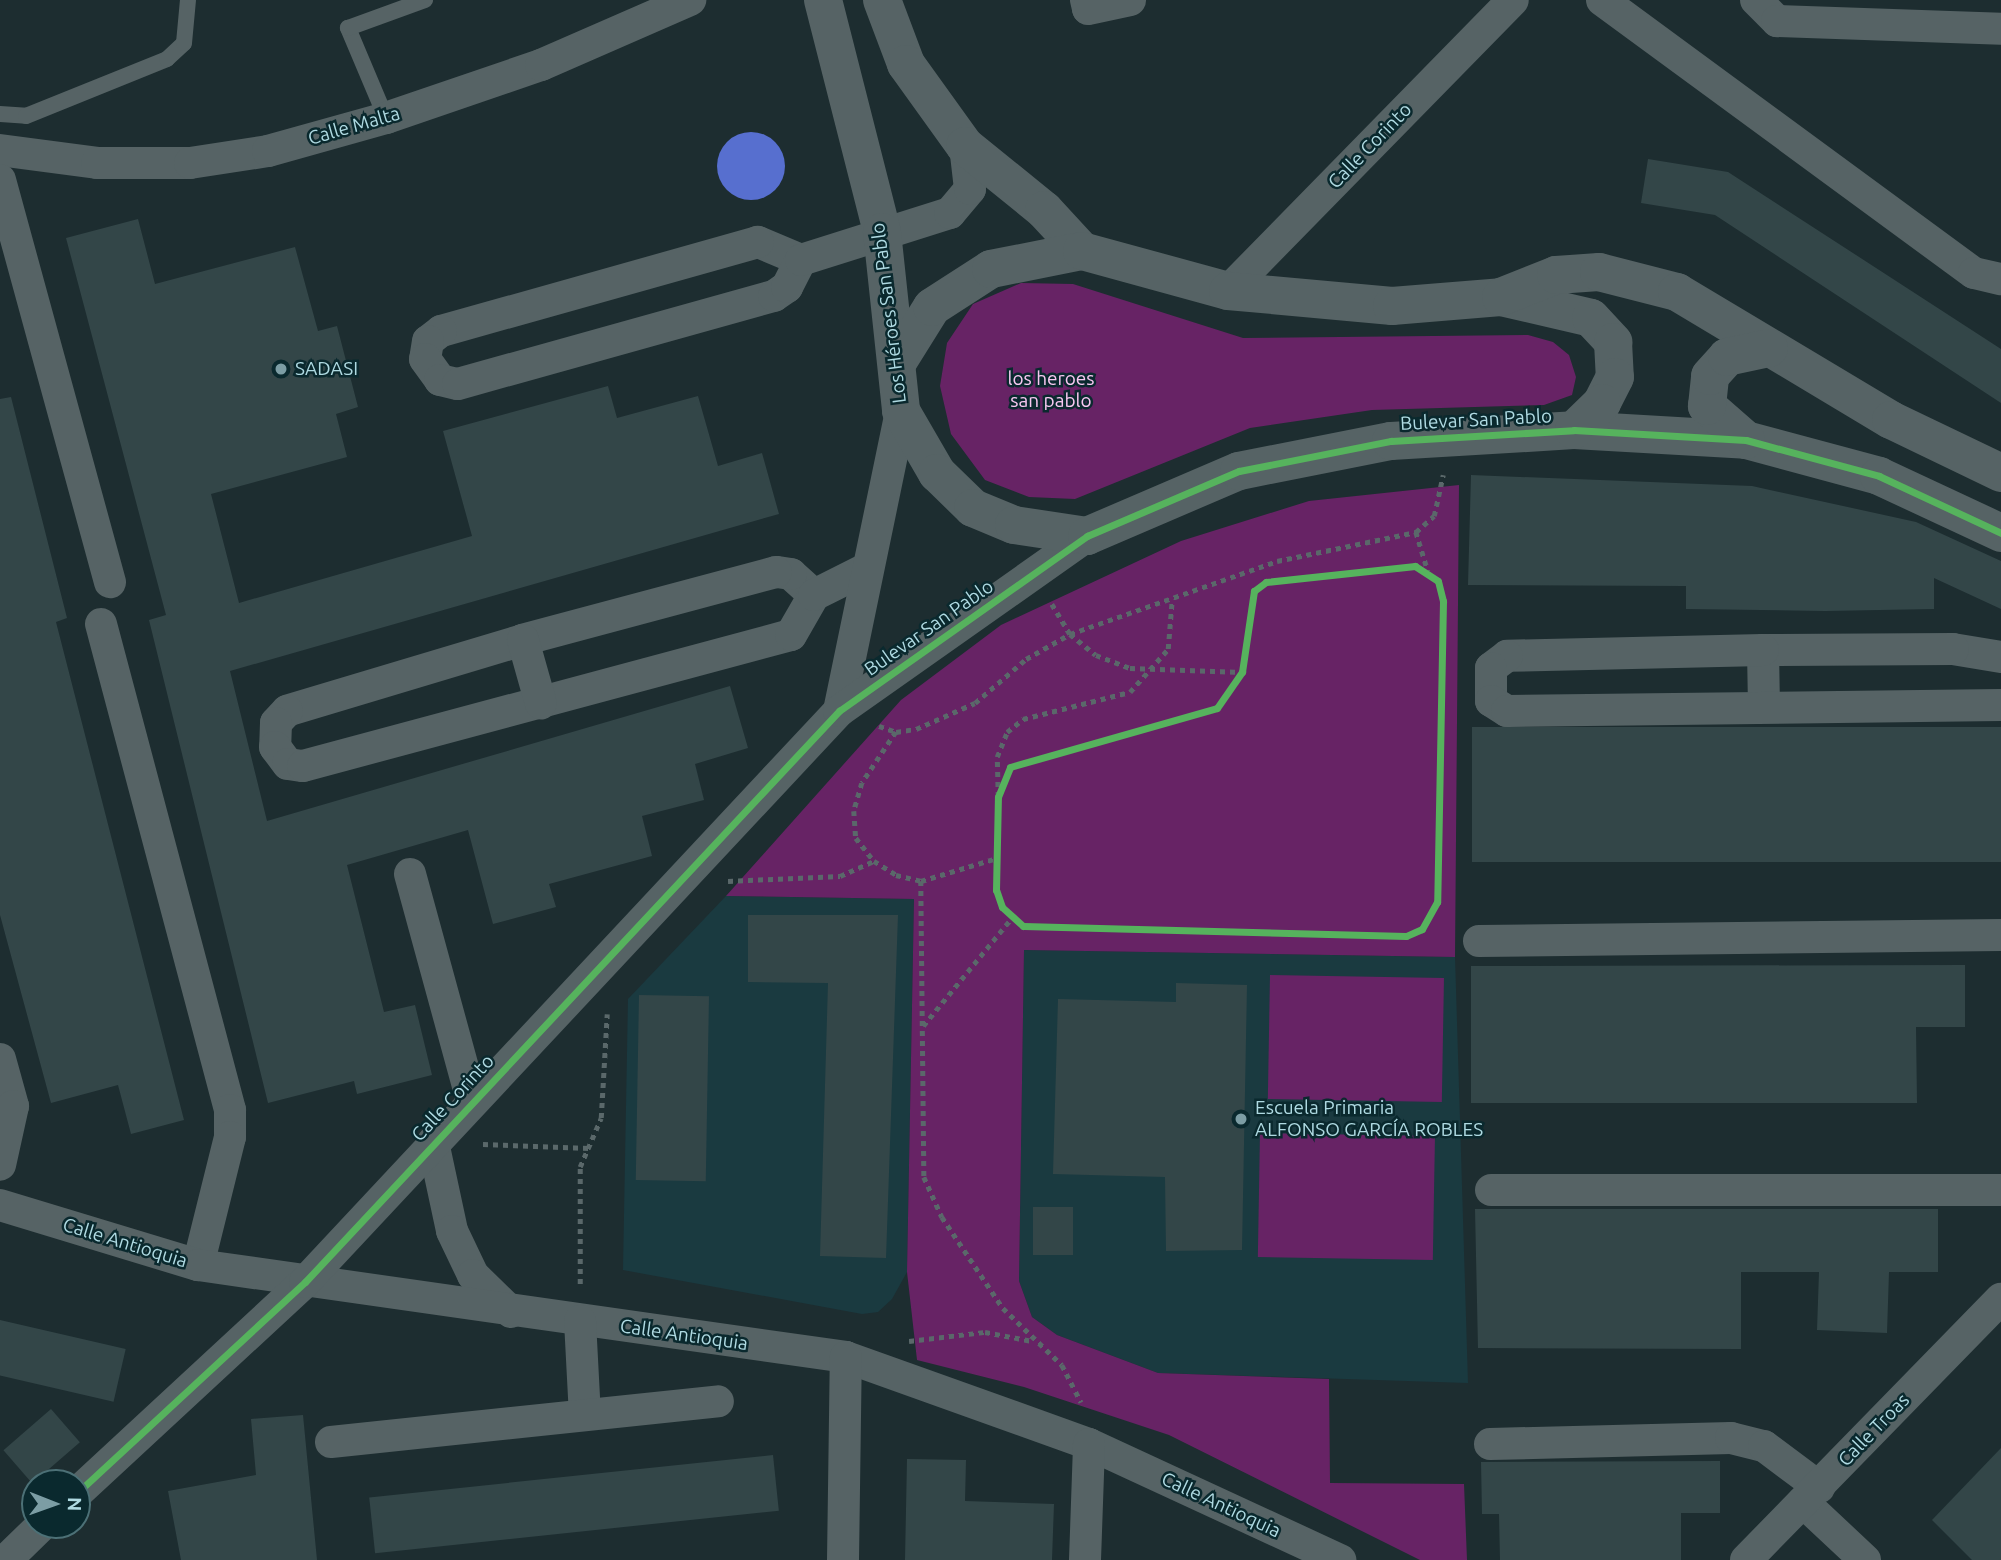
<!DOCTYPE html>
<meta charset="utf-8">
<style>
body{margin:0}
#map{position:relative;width:2001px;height:1560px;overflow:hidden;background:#1d2d30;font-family:Ubuntu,sans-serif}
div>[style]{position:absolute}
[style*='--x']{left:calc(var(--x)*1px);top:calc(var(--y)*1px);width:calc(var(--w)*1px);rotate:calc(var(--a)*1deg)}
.built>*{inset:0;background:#1a3a40}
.green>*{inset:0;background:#672365;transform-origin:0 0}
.water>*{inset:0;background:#576fcf}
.round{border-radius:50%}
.building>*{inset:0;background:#334648;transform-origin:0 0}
.path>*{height:4.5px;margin-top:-2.25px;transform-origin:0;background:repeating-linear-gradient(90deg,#5a686a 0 5px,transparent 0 10px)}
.service>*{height:16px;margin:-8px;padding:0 8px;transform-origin:8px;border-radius:8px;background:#566365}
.minor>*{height:32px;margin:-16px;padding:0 16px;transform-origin:16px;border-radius:16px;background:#566365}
.tertiary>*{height:38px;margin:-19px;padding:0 19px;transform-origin:19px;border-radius:19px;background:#566365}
.cycleway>*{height:7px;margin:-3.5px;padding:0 3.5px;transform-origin:3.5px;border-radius:3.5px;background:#56b35d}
.dots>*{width:19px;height:19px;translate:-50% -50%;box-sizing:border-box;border:4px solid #0a292e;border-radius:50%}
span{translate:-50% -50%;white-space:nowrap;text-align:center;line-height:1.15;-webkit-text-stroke:5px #0a292e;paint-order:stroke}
.street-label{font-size:19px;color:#afdae2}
.poi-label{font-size:19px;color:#afdae2}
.left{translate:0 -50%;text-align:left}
.park-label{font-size:19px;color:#f9c8f2}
.north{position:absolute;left:21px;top:1469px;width:70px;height:70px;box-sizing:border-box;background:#0a292e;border:2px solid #4c7076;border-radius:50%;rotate:91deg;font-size:19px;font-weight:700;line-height:28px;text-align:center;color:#afdae2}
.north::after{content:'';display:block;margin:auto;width:24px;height:32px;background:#7c9da4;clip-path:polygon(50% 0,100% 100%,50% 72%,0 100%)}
</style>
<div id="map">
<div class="built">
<i style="clip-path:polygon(726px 896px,914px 899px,907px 1272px,892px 1299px,878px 1312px,862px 1314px,623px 1270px,628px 999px)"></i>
<i style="clip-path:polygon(1024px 950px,1455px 957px,1468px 1383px,1158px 1373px,1057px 1335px,1032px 1317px,1019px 1281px)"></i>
</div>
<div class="green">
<i style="clip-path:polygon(1021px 283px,1073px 284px,1243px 338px,1528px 335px,1553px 342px,1569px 355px,1576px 377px,1572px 395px,1544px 405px,1372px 410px,1250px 428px,1075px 499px,1029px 497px,985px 480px,951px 434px,940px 386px,947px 343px,973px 304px)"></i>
<i style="clip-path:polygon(1459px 485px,1455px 957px,1024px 950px,1019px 1281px,1032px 1317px,1057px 1335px,1158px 1373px,1329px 1379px,1330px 1483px,1464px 1484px,1467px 1560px,1420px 1560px,1169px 1435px,1024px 1387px,917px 1360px,907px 1272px,914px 899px,726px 896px,901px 700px,1001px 625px,1181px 541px,1309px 501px)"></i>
<i style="left:1270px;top:975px;width:174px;height:124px;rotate:1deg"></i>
<i style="left:1260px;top:1133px;width:175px;height:124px;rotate:1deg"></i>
</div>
<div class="water">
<i class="round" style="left:717px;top:132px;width:68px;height:68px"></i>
</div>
<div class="building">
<i style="clip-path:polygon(1648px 159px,1728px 172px,2001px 349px,2001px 403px,1715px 215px,1641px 203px)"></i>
<i style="clip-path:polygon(138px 219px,155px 284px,295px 247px,318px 331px,337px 326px,358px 407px,336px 414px,347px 457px,211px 494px,239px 603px,472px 536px,443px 431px,608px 386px,617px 418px,698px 396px,718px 466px,762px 453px,779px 514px,230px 671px,267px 821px,730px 686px,748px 748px,695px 764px,704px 800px,642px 816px,652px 856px,549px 884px,556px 907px,493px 924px,468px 830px,347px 865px,384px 1012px,415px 1005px,432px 1075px,357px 1094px,354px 1081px,268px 1103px,149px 620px,166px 615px,66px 238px)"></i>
<i style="clip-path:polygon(11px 397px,67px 618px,56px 622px,184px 1120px,131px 1134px,118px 1085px,51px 1103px,0 915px,0 399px)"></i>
<i style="clip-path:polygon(1471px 475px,1752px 486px,1916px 522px,2001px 561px,2001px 609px,1934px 578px,1934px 609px,1825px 611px,1686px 609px,1686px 586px,1468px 585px)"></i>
<i style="left:2001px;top:727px;width:135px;height:529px;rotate:90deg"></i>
<i style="clip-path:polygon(748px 915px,898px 915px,886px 1258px,820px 1256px,828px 983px,748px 982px)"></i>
<i style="clip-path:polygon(1965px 965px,1965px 1027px,1916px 1027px,1917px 1103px,1471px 1103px,1471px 966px)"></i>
<i style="clip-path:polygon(1176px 983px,1247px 985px,1242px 1250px,1166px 1251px,1165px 1177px,1053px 1174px,1058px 999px,1176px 1002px)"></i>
<i style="left:639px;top:995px;width:70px;height:185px;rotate:1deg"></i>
<i style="left:1033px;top:1207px;width:40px;height:48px"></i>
<i style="clip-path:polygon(1475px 1209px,1938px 1209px,1938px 1272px,1889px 1272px,1887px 1333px,1817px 1330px,1819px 1272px,1741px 1272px,1741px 1349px,1478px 1348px)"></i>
<i style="left:0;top:1320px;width:129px;height:54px;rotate:13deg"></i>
<i style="left:51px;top:1409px;width:44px;height:63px;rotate:49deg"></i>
<i style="clip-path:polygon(303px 1415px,317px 1560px,181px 1560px,168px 1491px,256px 1475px,251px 1419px)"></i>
<i style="clip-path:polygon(2001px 1448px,2001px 1560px,1972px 1560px,1932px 1520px)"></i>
<i style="left:773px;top:1455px;width:56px;height:406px;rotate:84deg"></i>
<i style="clip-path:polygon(907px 1459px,966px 1460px,965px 1501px,1054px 1504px,1052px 1560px,905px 1560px)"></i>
<i style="clip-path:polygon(1720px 1461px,1720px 1513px,1681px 1513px,1681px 1560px,1500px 1560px,1499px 1514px,1482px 1514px,1481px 1462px)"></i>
</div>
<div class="path">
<i style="--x:1416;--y:532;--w:41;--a:72.9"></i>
<i style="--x:1052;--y:604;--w:35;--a:59"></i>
<i style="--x:1070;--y:634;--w:33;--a:39"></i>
<i style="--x:1096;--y:655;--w:36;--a:21"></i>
<i style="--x:1130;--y:668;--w:112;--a:2"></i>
<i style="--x:879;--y:726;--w:18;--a:19"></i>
<i style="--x:896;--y:732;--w:20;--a:-9"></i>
<i style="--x:916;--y:729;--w:64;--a:-23.8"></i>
<i style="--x:975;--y:703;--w:67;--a:-40.8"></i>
<i style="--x:1026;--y:659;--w:51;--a:-29.6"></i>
<i style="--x:1070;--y:634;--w:219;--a:-19.4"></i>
<i style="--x:1277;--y:561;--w:142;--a:-11.8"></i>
<i style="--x:1416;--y:532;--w:24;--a:-42"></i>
<i style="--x:1434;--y:516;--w:42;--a:-77.6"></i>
<i style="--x:896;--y:732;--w:61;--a:123.7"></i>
<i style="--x:862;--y:783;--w:29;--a:106"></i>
<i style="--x:854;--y:811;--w:27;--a:86"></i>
<i style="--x:856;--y:838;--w:29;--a:52"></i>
<i style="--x:874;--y:861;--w:26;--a:32"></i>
<i style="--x:896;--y:875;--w:26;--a:13"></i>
<i style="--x:921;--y:881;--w:79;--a:-16.8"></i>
<i style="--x:998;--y:797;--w:40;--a:-91.4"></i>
<i style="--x:997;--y:757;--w:27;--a:-68"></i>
<i style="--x:1007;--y:732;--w:21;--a:-39"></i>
<i style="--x:1023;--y:719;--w:110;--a:-14.2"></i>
<i style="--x:1130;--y:692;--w:57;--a:-48.5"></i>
<i style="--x:1168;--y:649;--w:50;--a:-85.4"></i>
<i style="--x:728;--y:881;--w:112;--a:-2.6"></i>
<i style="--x:840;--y:876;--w:37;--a:-24"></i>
<i style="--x:921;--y:881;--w:296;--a:89.4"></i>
<i style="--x:924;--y:1177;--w:44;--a:65.8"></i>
<i style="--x:942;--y:1217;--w:110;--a:56.2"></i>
<i style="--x:1003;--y:1308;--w:82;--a:44"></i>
<i style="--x:1062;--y:1365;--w:42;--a:62.8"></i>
<i style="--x:923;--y:1026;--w:139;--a:-50.6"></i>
<i style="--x:483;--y:1144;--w:106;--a:2.2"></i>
<i style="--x:580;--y:1284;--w:117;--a:-90"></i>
<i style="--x:580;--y:1167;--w:53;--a:-66.8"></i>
<i style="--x:601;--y:1118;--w:104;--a:-86.7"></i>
<i style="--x:909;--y:1341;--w:77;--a:-6.8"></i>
<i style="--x:985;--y:1332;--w:48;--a:10.8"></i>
</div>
<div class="service">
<i style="--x:0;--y:114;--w:26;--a:4"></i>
<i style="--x:26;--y:116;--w:152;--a:-22"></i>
<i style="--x:167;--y:59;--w:23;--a:-43"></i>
<i style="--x:184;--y:43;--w:43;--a:-84.7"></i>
<i style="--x:386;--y:118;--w:98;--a:-112.9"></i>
<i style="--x:348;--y:28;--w:82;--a:-20"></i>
</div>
<div class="minor">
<i style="--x:1086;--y:0;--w:9;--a:77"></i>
<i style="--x:1088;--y:9;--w:43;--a:-12.1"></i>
<i style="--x:1602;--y:0;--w:461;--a:36.3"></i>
<i style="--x:1974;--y:273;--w:28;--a:13"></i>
<i style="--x:1756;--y:0;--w:30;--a:45"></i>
<i style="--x:1777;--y:21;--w:224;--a:2"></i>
<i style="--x:0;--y:150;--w:98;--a:7.6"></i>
<i style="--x:97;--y:163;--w:93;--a:0"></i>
<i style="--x:190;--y:163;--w:79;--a:-8.7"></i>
<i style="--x:268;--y:151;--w:123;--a:-15.6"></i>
<i style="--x:386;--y:118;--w:164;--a:-18.9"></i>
<i style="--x:541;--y:65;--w:163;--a:-23.6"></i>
<i style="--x:0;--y:180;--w:417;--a:74.7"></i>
<i style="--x:801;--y:260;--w:47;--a:-157.3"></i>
<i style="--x:758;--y:242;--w:329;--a:164.3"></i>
<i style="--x:441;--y:331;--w:16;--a:142"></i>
<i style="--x:428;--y:341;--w:18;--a:99"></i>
<i style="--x:425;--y:359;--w:26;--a:54"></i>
<i style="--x:440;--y:380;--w:18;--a:13"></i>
<i style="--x:458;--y:384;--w:328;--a:-15.6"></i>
<i style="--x:774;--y:296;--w:16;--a:-35"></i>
<i style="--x:787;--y:287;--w:30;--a:-63"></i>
<i style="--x:801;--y:260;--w:156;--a:-17.5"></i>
<i style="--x:950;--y:213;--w:31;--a:-50"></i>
<i style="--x:970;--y:189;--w:43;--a:-96.6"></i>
<i style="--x:1228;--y:291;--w:407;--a:-45.6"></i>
<i style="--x:814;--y:595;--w:31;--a:-138"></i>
<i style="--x:791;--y:574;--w:15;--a:-172"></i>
<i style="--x:776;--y:572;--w:262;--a:165"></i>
<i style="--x:523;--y:640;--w:246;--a:163.3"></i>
<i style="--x:287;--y:711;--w:16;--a:133"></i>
<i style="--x:276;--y:723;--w:24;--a:92"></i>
<i style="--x:275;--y:747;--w:21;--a:53"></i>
<i style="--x:288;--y:764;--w:15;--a:8"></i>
<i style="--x:303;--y:766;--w:505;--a:-15.03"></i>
<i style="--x:791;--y:635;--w:46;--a:-60.1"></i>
<i style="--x:814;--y:595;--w:60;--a:-26.6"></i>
<i style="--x:101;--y:624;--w:503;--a:75.13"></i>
<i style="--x:230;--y:1110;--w:27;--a:90"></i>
<i style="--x:230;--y:1137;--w:132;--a:104"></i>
<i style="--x:523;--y:640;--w:66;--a:74.3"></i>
<i style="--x:1763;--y:650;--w:57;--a:89"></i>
<i style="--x:2001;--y:657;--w:49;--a:-170.5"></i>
<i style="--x:1953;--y:649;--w:190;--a:179.7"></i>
<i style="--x:1763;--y:650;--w:256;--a:178.7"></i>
<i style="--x:1507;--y:656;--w:20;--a:143"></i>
<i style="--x:1491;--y:668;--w:33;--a:90"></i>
<i style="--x:1491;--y:701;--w:19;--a:32"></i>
<i style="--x:1507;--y:711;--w:494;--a:-0.7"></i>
<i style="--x:839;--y:711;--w:306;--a:-78.3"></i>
<i style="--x:410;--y:874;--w:235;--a:74.7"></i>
<i style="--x:1479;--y:941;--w:522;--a:-0.66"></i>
<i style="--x:0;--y:1059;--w:49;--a:74.5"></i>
<i style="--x:13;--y:1106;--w:60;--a:102.4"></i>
<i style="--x:433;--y:1142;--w:91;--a:77.9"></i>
<i style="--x:452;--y:1231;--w:49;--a:64.5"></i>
<i style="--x:473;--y:1275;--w:53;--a:44.2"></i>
<i style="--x:1491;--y:1190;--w:510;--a:0"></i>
<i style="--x:0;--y:1205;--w:207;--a:16.9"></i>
<i style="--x:198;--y:1265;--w:654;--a:8.08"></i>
<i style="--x:846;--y:1357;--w:258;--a:19.7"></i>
<i style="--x:1089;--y:1444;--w:277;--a:24.8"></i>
<i style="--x:580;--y:1321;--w:94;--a:87"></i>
<i style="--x:331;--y:1442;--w:389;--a:-6"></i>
<i style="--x:1490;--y:1444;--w:241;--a:-1.4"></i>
<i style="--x:1731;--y:1438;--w:34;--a:14"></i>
<i style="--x:1764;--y:1446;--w:69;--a:36.7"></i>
<i style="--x:77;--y:1493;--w:311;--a:-42.8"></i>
<i style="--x:305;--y:1282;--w:782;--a:-46.92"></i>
<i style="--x:839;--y:711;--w:304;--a:-35.2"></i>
<i style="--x:1803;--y:1502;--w:85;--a:43.1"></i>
<i style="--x:6;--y:1560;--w:50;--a:-44.2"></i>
<i style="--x:843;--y:1560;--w:203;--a:-89.2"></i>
<i style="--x:1085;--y:1560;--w:116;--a:-88"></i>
<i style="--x:1746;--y:1560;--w:365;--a:-45.7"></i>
</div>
<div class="tertiary">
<i style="--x:823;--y:0;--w:239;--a:75.7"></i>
<i style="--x:882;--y:232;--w:180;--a:83.9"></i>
<i style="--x:901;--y:411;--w:72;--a:59.9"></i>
<i style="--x:937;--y:473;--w:50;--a:44.2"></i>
<i style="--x:973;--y:508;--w:44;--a:22.5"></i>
<i style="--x:1014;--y:525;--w:74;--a:8.6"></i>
<i style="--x:1087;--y:536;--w:165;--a:-23.2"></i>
<i style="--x:1239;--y:471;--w:155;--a:-11.2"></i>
<i style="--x:1391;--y:441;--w:183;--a:-3.4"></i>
<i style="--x:1574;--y:430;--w:172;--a:3.3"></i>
<i style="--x:1746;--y:440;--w:138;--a:15.1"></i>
<i style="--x:1879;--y:476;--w:135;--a:25"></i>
<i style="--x:882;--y:0;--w:68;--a:69.4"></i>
<i style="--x:906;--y:64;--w:101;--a:54.3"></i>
<i style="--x:965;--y:146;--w:102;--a:39"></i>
<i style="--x:1044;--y:210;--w:56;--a:47.2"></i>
<i style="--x:1501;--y:297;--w:92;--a:13.1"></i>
<i style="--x:1591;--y:318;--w:33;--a:47"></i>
<i style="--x:1613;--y:342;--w:35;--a:87"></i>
<i style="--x:1615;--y:377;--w:29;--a:117"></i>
<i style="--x:1602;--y:403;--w:39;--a:136"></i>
<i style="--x:899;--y:360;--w:62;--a:-58.1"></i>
<i style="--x:932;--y:307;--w:70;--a:-32.8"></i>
<i style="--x:991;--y:269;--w:93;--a:-11.2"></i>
<i style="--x:1082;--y:251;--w:151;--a:15.3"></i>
<i style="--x:1228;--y:291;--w:165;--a:5.2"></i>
<i style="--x:1392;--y:306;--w:109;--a:-4.7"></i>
<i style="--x:1501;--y:297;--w:59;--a:-21.8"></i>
<i style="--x:1556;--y:275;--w:43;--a:-4"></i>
<i style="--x:1599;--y:272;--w:81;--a:14.4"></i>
<i style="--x:1677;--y:292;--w:249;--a:30.9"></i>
<i style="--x:1891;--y:420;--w:122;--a:25.7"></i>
<i style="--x:1746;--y:440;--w:52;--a:-138.9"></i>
<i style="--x:1707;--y:406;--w:30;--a:-84"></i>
<i style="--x:1710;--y:376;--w:25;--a:-48"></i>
<i style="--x:1727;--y:357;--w:43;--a:-12.1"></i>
</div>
<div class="cycleway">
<i style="--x:1415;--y:566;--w:27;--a:33"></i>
<i style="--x:1438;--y:581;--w:21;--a:76"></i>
<i style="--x:1443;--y:601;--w:301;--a:91.1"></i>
<i style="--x:1437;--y:902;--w:31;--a:119"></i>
<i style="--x:1422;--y:929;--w:17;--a:156"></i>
<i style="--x:1406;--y:936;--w:383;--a:-178.5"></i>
<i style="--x:1023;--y:926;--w:28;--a:-138"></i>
<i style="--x:1002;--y:907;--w:18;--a:-109"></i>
<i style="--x:996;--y:890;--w:93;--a:-88.8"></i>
<i style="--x:998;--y:797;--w:32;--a:-68"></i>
<i style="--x:1010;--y:767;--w:215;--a:-15.9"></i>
<i style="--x:1217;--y:708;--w:44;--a:-55.2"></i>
<i style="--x:1242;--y:672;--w:82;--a:-81.6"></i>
<i style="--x:1254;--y:591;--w:15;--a:-37"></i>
<i style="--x:1266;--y:582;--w:150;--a:-6.1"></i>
<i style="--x:77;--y:1493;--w:311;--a:-42.8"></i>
<i style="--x:305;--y:1282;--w:782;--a:-46.92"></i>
<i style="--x:839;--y:711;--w:304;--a:-35.2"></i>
<i style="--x:1087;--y:536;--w:165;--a:-23.2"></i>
<i style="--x:1239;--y:471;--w:155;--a:-11.2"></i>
<i style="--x:1391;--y:441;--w:183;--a:-3.4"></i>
<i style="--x:1574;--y:430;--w:172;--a:3.3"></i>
<i style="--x:1746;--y:440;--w:138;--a:15.1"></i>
<i style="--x:1879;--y:476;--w:135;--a:25"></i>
</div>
<div class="dots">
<i style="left:281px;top:369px;background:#7c9da4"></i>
<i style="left:1241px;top:1119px;background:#7c9da4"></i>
</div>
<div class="street-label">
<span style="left:354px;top:126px;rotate:-16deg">Calle Malta</span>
<span style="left:1370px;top:146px;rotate:-46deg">Calle Corinto</span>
<span style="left:889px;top:313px;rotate:-97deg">Los Héroes San Pablo</span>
<span style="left:1476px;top:420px;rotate:-3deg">Bulevar San Pablo</span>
<span style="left:929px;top:628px;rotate:-35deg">Bulevar San Pablo</span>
<span style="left:453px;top:1098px;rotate:-47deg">Calle Corinto</span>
<span style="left:125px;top:1243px;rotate:17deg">Calle Antioquia</span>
<span style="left:684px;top:1335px;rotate:8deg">Calle Antioquia</span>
<span style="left:1874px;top:1430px;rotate:-46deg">Calle Troas</span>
<span style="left:1221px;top:1505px;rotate:25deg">Calle Antioquia</span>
</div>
<div class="poi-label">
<span class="left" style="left:295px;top:369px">SADASI</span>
<span class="left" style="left:1255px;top:1119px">Escuela Primaria<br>ALFONSO GARCÍA ROBLES</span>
</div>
<div class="park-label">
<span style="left:1051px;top:390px">los heroes<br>san pablo</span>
</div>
<div class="north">N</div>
</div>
